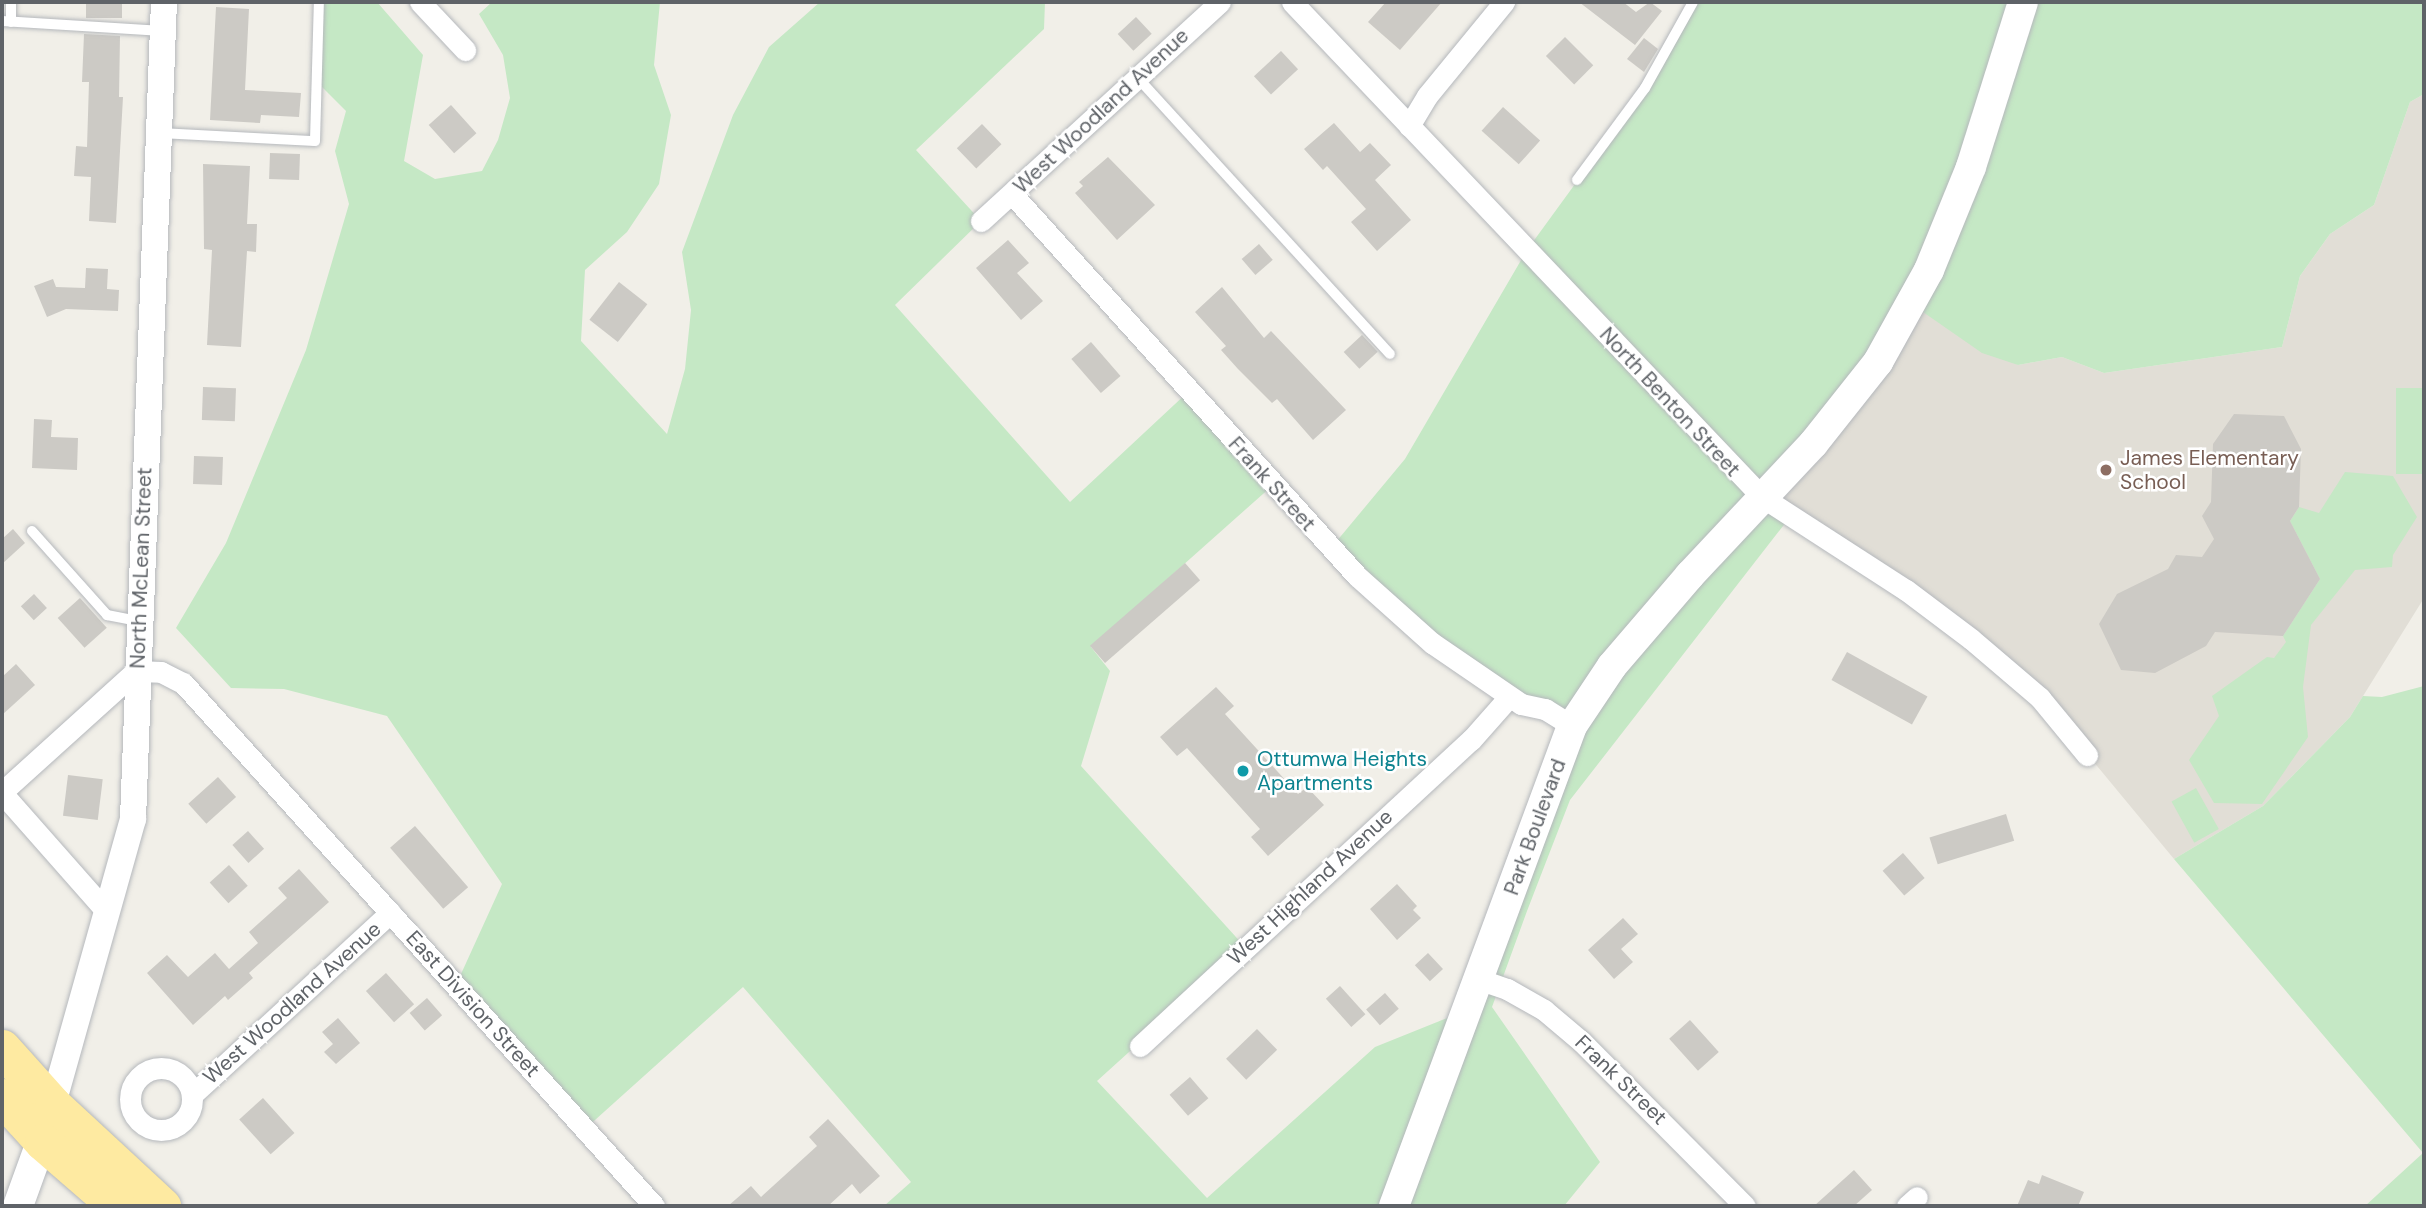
<!DOCTYPE html>
<style>
body{margin:0}
#map{position:relative;width:2426px;height:1208px;overflow:hidden;background:#f1efe8;font-family:"DM Sans",sans-serif}
div>[style]{position:absolute}
[style*='--x']{left:calc(var(--x)*1px);top:calc(var(--y)*1px);width:calc(var(--w)*1px);rotate:calc(var(--a)*1deg)}
.education>*{inset:0;background:#e1ded6}
.green>*{inset:0;background:#c5e8c5;transform-origin:0 0}
.building>*{inset:0;background:#cccac5;transform-origin:0 0}
.roads{filter:drop-shadow(0 0 2px #b5b8bc) drop-shadow(0 0 2px #b5b8bc)}
.service>*{height:10px;margin:-5px;padding:0 5px;transform-origin:5px;border-radius:5px;background:#fff}
.minor>*{height:21px;margin:-10.5px;padding:0 10.5px;transform-origin:10.5px;border-radius:10.5px;background:#fff}
.minor>.ring{margin:-10.5px;padding:0;box-sizing:content-box;background:none;border:21px solid #fff;border-radius:50%}
.tertiary>*{height:26px;margin:-13px;padding:0 13px;transform-origin:13px;border-radius:13px;background:#fff}
.secondary>*{height:30px;margin:-15px;padding:0 15px;transform-origin:15px;border-radius:15px;background:#fff}
.trunk>*{height:37px;margin:-18.5px;padding:0 18.5px;transform-origin:18.5px;border-radius:18.5px;background:#feeaa1}
.dots>*{width:19px;height:19px;translate:-50% -50%;box-sizing:border-box;border:4px solid #fff;border-radius:50%}
span{translate:-50% -50%;white-space:nowrap;text-align:center;line-height:1.15;-webkit-text-stroke:5px #fff;paint-order:stroke}
.street-label{font-size:21px;color:#5f6368}
.education-label{font-size:21px;color:#785e54}
.left{translate:0 -50%;text-align:left}
.culture-label{font-size:21px;color:#0d838f}
.frame{position:absolute;inset:0;border:4px solid #5f6368;pointer-events:none}
</style>
<div id="map">
<div class="education">
<i style="clip-path:polygon(2424px 94px,2424px 598px,2350px 717px,2263px 806px,2174px 859px,2040px 697px,1762px 497px,1910px 303px,2018px 365px,2062px 357px,2104px 373px,2282px 347px,2300px 276px,2330px 234px,2374px 205px,2410px 102px)"></i>
</div>
<div class="green">
<i style="clip-path:polygon(319px 2px,377px 2px,423px 55px,404px 161px,435px 179px,482px 171px,498px 140px,510px 98px,503px 55px,479px 14px,492px 2px,660px 2px,654px 65px,671px 115px,659px 184px,627px 232px,585px 270px,581px 341px,667px 434px,685px 369px,691px 310px,682px 252px,733px 115px,769px 47px,820px 2px,1045px 2px,1044px 29px,916px 150px,981px 221px,895px 305px,1070px 502px,1189px 391px,1273px 485px,1091px 647px,1110px 671px,1081px 766px,1245px 947px,1097px 1081px,1207px 1198px,1375px 1047px,1467px 1010px,1572px 726px,1521px 704px,1331px 548px,1405px 459px,1527px 250px,1645px 88px,1693px 2px,2424px 2px,2424px 94px,2410px 102px,2374px 205px,2330px 234px,2300px 276px,2282px 347px,2104px 373px,2062px 357px,2018px 365px,1982px 353px,1910px 303px,1762px 497px,1790px 517px,1570px 800px,1527px 911px,1492px 1007px,1600px 1162px,1564px 1206px,884px 1206px,911px 1182px,743px 987px,585px 1129px,456px 985px,502px 884px,387px 716px,284px 689px,231px 688px,176px 628px,226px 543px,306px 350px,349px 204px,335px 151px,346px 111px,317px 82px)"></i>
<i style="left:2424px;top:388px;width:86px;height:28px;rotate:90deg"></i>
<i style="clip-path:polygon(2345px 472px,2393px 476px,2417px 517px,2393px 555px,2392px 567px,2355px 570px,2311px 625px,2303px 687px,2308px 737px,2262px 804px,2214px 803px,2189px 760px,2219px 716px,2212px 696px,2267px 657px,2274px 658px,2286px 642px,2283px 636px,2320px 579px,2290px 521px,2299px 507px,2319px 513px)"></i>
<i style="clip-path:polygon(2424px 686px,2424px 1206px,2365px 1206px,2423px 1153px,2174px 859px,2263px 806px,2350px 717px,2363px 696px,2382px 697px)"></i>
<i style="left:2196px;top:788px;width:47px;height:28px;rotate:61deg"></i>
</div>
<div class="building">
<i style="left:86px;top:2px;width:36px;height:16px"></i>
<i style="clip-path:polygon(1386px 2px,1442px 2px,1400px 50px,1368px 22px)"></i>
<i style="clip-path:polygon(1579px 2px,1623px 2px,1636px 12px,1650px 2px,1662px 11px,1635px 45px)"></i>
<i style="clip-path:polygon(216px 7px,249px 9px,245px 90px,301px 93px,299px 117px,261px 115px,260px 123px,210px 120px)"></i>
<i style="left:1136px;top:17px;width:23px;height:25px;rotate:47deg"></i>
<i style="clip-path:polygon(84px 34px,120px 36px,119px 97px,123px 97px,116px 223px,89px 221px,91px 177px,74px 176px,76px 146px,87px 147px,89px 82px,82px 82px)"></i>
<i style="left:1565px;top:37px;width:40px;height:27px;rotate:45deg"></i>
<i style="clip-path:polygon(1644px 38px,1658px 49px,1644px 72px,1627px 59px)"></i>
<i style="left:1281px;top:51px;width:25px;height:37px;rotate:47deg"></i>
<i style="left:451px;top:105px;width:38px;height:30px;rotate:48deg"></i>
<i style="left:1503px;top:107px;width:50px;height:32px;rotate:42deg"></i>
<i style="clip-path:polygon(1334px 123px,1360px 152px,1370px 143px,1391px 165px,1375px 180px,1411px 220px,1377px 251px,1351px 222px,1366px 209px,1327px 166px,1323px 170px,1304px 149px)"></i>
<i style="left:982px;top:124px;width:28px;height:35px;rotate:46deg"></i>
<i style="left:270px;top:153px;width:30px;height:26px;rotate:2deg"></i>
<i style="clip-path:polygon(1108px 157px,1155px 205px,1117px 240px,1075px 193px,1083px 186px,1079px 182px)"></i>
<i style="clip-path:polygon(203px 164px,250px 166px,247px 224px,257px 224px,256px 252px,247px 251px,241px 347px,207px 345px,212px 250px,204px 249px)"></i>
<i style="clip-path:polygon(1008px 240px,1029px 263px,1017px 273px,1043px 301px,1021px 320px,976px 268px)"></i>
<i style="left:1259px;top:244px;width:21px;height:23px;rotate:49deg"></i>
<i style="clip-path:polygon(86px 268px,108px 269px,107px 289px,119px 290px,118px 311px,66px 309px,47px 317px,34px 286px,53px 279px,56px 287px,85px 288px)"></i>
<i style="left:619px;top:282px;width:36px;height:48px;rotate:38deg"></i>
<i style="clip-path:polygon(1222px 287px,1264px 338px,1271px 331px,1346px 410px,1313px 440px,1277px 399px,1272px 403px,1238px 369px,1221px 350px,1226px 346px,1195px 312px)"></i>
<i style="left:1362px;top:335px;width:23px;height:25px;rotate:47deg"></i>
<i style="left:1091px;top:342px;width:45px;height:26px;rotate:49deg"></i>
<i style="left:203px;top:387px;width:33px;height:33px;rotate:2deg"></i>
<i style="clip-path:polygon(2234px 414px,2284px 416px,2301px 449px,2299px 507px,2290px 521px,2320px 579px,2283px 636px,2215px 632px,2206px 646px,2155px 673px,2121px 670px,2099px 624px,2117px 594px,2168px 569px,2176px 555px,2202px 557px,2214px 539px,2202px 516px,2211px 502px,2213px 444px)"></i>
<i style="clip-path:polygon(34px 419px,52px 420px,51px 437px,78px 438px,77px 470px,32px 468px)"></i>
<i style="left:194px;top:456px;width:29px;height:28px;rotate:2deg"></i>
<i style="clip-path:polygon(13px 529px,25px 543px,2px 564px,2px 539px)"></i>
<i style="left:1185px;top:563px;width:23px;height:126px;rotate:49deg"></i>
<i style="left:34px;top:594px;width:19px;height:18px;rotate:47deg"></i>
<i style="left:80px;top:598px;width:40px;height:30px;rotate:48deg"></i>
<i style="left:1847px;top:652px;width:92px;height:32px;rotate:29deg"></i>
<i style="clip-path:polygon(16px 664px,35px 685px,2px 715px,2px 677px)"></i>
<i style="clip-path:polygon(1216px 687px,1234px 706px,1225px 714px,1298px 794px,1307px 787px,1324px 805px,1268px 856px,1251px 837px,1260px 829px,1187px 748px,1177px 756px,1160px 737px)"></i>
<i style="left:68px;top:775px;width:35px;height:41px;rotate:7deg"></i>
<i style="left:218px;top:777px;width:27px;height:40px;rotate:48deg"></i>
<i style="left:2006px;top:814px;width:28px;height:80px;rotate:73deg"></i>
<i style="left:415px;top:826px;width:81px;height:33px;rotate:49deg"></i>
<i style="left:248px;top:831px;width:24px;height:21px;rotate:48deg"></i>
<i style="left:1903px;top:853px;width:33px;height:27px;rotate:49deg"></i>
<i style="left:229px;top:865px;width:28px;height:26px;rotate:48deg"></i>
<i style="clip-path:polygon(299px 869px,329px 902px,249px 973px,253px 978px,228px 1000px,225px 996px,193px 1025px,147px 973px,167px 955px,188px 977px,215px 953px,229px 969px,258px 943px,249px 932px,287px 898px,278px 888px)"></i>
<i style="clip-path:polygon(1397px 884px,1417px 906px,1413px 910px,1421px 918px,1397px 940px,1370px 909px)"></i>
<i style="clip-path:polygon(1623px 918px,1638px 934px,1621px 949px,1633px 962px,1614px 979px,1588px 950px)"></i>
<i style="left:1428px;top:953px;width:22px;height:18px;rotate:47deg"></i>
<i style="left:386px;top:973px;width:42px;height:27px;rotate:48deg"></i>
<i style="left:1340px;top:986px;width:38px;height:19px;rotate:48deg"></i>
<i style="left:1385px;top:993px;width:21px;height:25px;rotate:49deg"></i>
<i style="left:427px;top:998px;width:23px;height:23px;rotate:49deg"></i>
<i style="clip-path:polygon(338px 1018px,360px 1043px,336px 1064px,324px 1052px,333px 1044px,322px 1032px)"></i>
<i style="left:1690px;top:1020px;width:43px;height:28px;rotate:48deg"></i>
<i style="left:1257px;top:1029px;width:29px;height:43px;rotate:46deg"></i>
<i style="left:1190px;top:1077px;width:28px;height:27px;rotate:49deg"></i>
<i style="left:263px;top:1098px;width:47px;height:32px;rotate:48deg"></i>
<i style="clip-path:polygon(828px 1119px,880px 1176px,860px 1194px,852px 1184px,828px 1206px,728px 1206px,751px 1186px,761px 1197px,817px 1146px,809px 1137px)"></i>
<i style="clip-path:polygon(1854px 1170px,1872px 1190px,1854px 1206px,1814px 1206px)"></i>
<i style="clip-path:polygon(2042px 1175px,2084px 1192px,2078px 1206px,2017px 1206px,2028px 1180px,2039px 1184px)"></i>
</div>
<div class="roads">
<div class="service">
<i style="--x:2;--y:21;--w:161;--a:3.6"></i>
<i style="--x:11;--y:22;--w:20;--a:-90"></i>
<i style="--x:1137;--y:77;--w:375;--a:47.6"></i>
<i style="--x:160;--y:133;--w:155;--a:3"></i>
<i style="--x:315;--y:141;--w:139;--a:-88.4"></i>
<i style="--x:1577;--y:180;--w:114;--a:-53.5"></i>
<i style="--x:1645;--y:88;--w:98;--a:-60.8"></i>
<i style="--x:32;--y:531;--w:113;--a:48.2"></i>
<i style="--x:107;--y:615;--w:32;--a:11"></i>
</div>
<div class="minor">
<i style="--x:420;--y:2;--w:66;--a:46.8"></i>
<i style="--x:1292;--y:2;--w:683;--a:46.48"></i>
<i style="--x:1762;--y:497;--w:171;--a:32.9"></i>
<i style="--x:1906;--y:590;--w:81;--a:37"></i>
<i style="--x:1971;--y:639;--w:91;--a:40.5"></i>
<i style="--x:2040;--y:698;--w:74;--a:50.5"></i>
<i style="--x:1409;--y:126;--w:35;--a:-59"></i>
<i style="--x:1427;--y:96;--w:122;--a:-50.7"></i>
<i style="--x:1012;--y:194;--w:515;--a:47.91"></i>
<i style="--x:1357;--y:576;--w:101;--a:41.8"></i>
<i style="--x:1432;--y:643;--w:108;--a:34.4"></i>
<i style="--x:1521;--y:704;--w:25;--a:12"></i>
<i style="--x:1545;--y:709;--w:32;--a:32"></i>
<i style="--x:981;--y:221;--w:324;--a:-42.5"></i>
<i style="--x:2;--y:792;--w:181;--a:-42.1"></i>
<i style="--x:136;--y:671;--w:25;--a:2"></i>
<i style="--x:161;--y:672;--w:25;--a:27"></i>
<i style="--x:183;--y:683;--w:704;--a:47.99"></i>
<i style="--x:2;--y:793;--w:157;--a:48.6"></i>
<i style="--x:1478;--y:979;--w:31;--a:19"></i>
<i style="--x:1507;--y:989;--w:43;--a:29.6"></i>
<i style="--x:1544;--y:1010;--w:50;--a:40.1"></i>
<i style="--x:1582;--y:1042;--w:231;--a:45.2"></i>
<i style="--x:1140;--y:1046;--w:451;--a:-42.8"></i>
<i style="--x:1471;--y:740;--w:57;--a:-48.5"></i>
<i class="ring" style="left:130px;top:1068px;width:41px;height:41px"></i>
<i style="--x:193;--y:1094;--w:268;--a:-42.6"></i>
<i style="--x:1907;--y:1206;--w:13;--a:-42"></i>
</div>
<div class="tertiary">
<i style="--x:49;--y:1118;--w:311;--a:-74.3"></i>
<i style="--x:133;--y:819;--w:818;--a:-87.83"></i>
</div>
<div class="secondary">
<i style="--x:18;--y:1206;--w:88;--a:-70.1"></i>
<i style="--x:1394;--y:1206;--w:512;--a:-69.65"></i>
<i style="--x:1572;--y:726;--w:72;--a:-56.3"></i>
<i style="--x:1612;--y:666;--w:120;--a:-49.4"></i>
<i style="--x:1690;--y:575;--w:180;--a:-46.8"></i>
<i style="--x:1813;--y:444;--w:105;--a:-51.6"></i>
<i style="--x:1878;--y:362;--w:105;--a:-61"></i>
<i style="--x:1929;--y:270;--w:111;--a:-67.8"></i>
<i style="--x:1971;--y:167;--w:173;--a:-72.5"></i>
</div>
<div class="trunk">
<i style="--x:2;--y:1048;--w:76;--a:48.2"></i>
<i style="--x:53;--y:1105;--w:149;--a:42.8"></i>
<i style="--x:2;--y:1097;--w:61;--a:47.7"></i>
<i style="--x:43;--y:1142;--w:98;--a:40.9"></i>
</div>
</div>
<div class="dots">
<i style="left:2106px;top:470px;background:#8d6e63"></i>
<i style="left:1243px;top:771px;background:#0f9aa8"></i>
</div>
<div class="street-label">
<span style="left:1101px;top:111px;rotate:-43deg">West Woodland Avenue</span>
<span style="left:1670px;top:402px;rotate:47deg">North Benton Street</span>
<span style="left:1272px;top:484px;rotate:48deg">Frank Street</span>
<span style="left:141px;top:568px;rotate:-88deg">North McLean Street</span>
<span style="left:1535px;top:827px;rotate:-70deg">Park Boulevard</span>
<span style="left:1310px;top:887px;rotate:-43deg">West Highland Avenue</span>
<span style="left:292px;top:1003px;rotate:-42deg">West Woodland Avenue</span>
<span style="left:473px;top:1004px;rotate:48deg">East Division Street</span>
<span style="left:1621px;top:1080px;rotate:44deg">Frank Street</span>
</div>
<div class="education-label">
<span class="left" style="left:2120px;top:470px">James Elementary<br>School</span>
</div>
<div class="culture-label">
<span class="left" style="left:1257px;top:771px">Ottumwa Heights<br>Apartments</span>
</div>
<div class="frame"></div>
</div>
